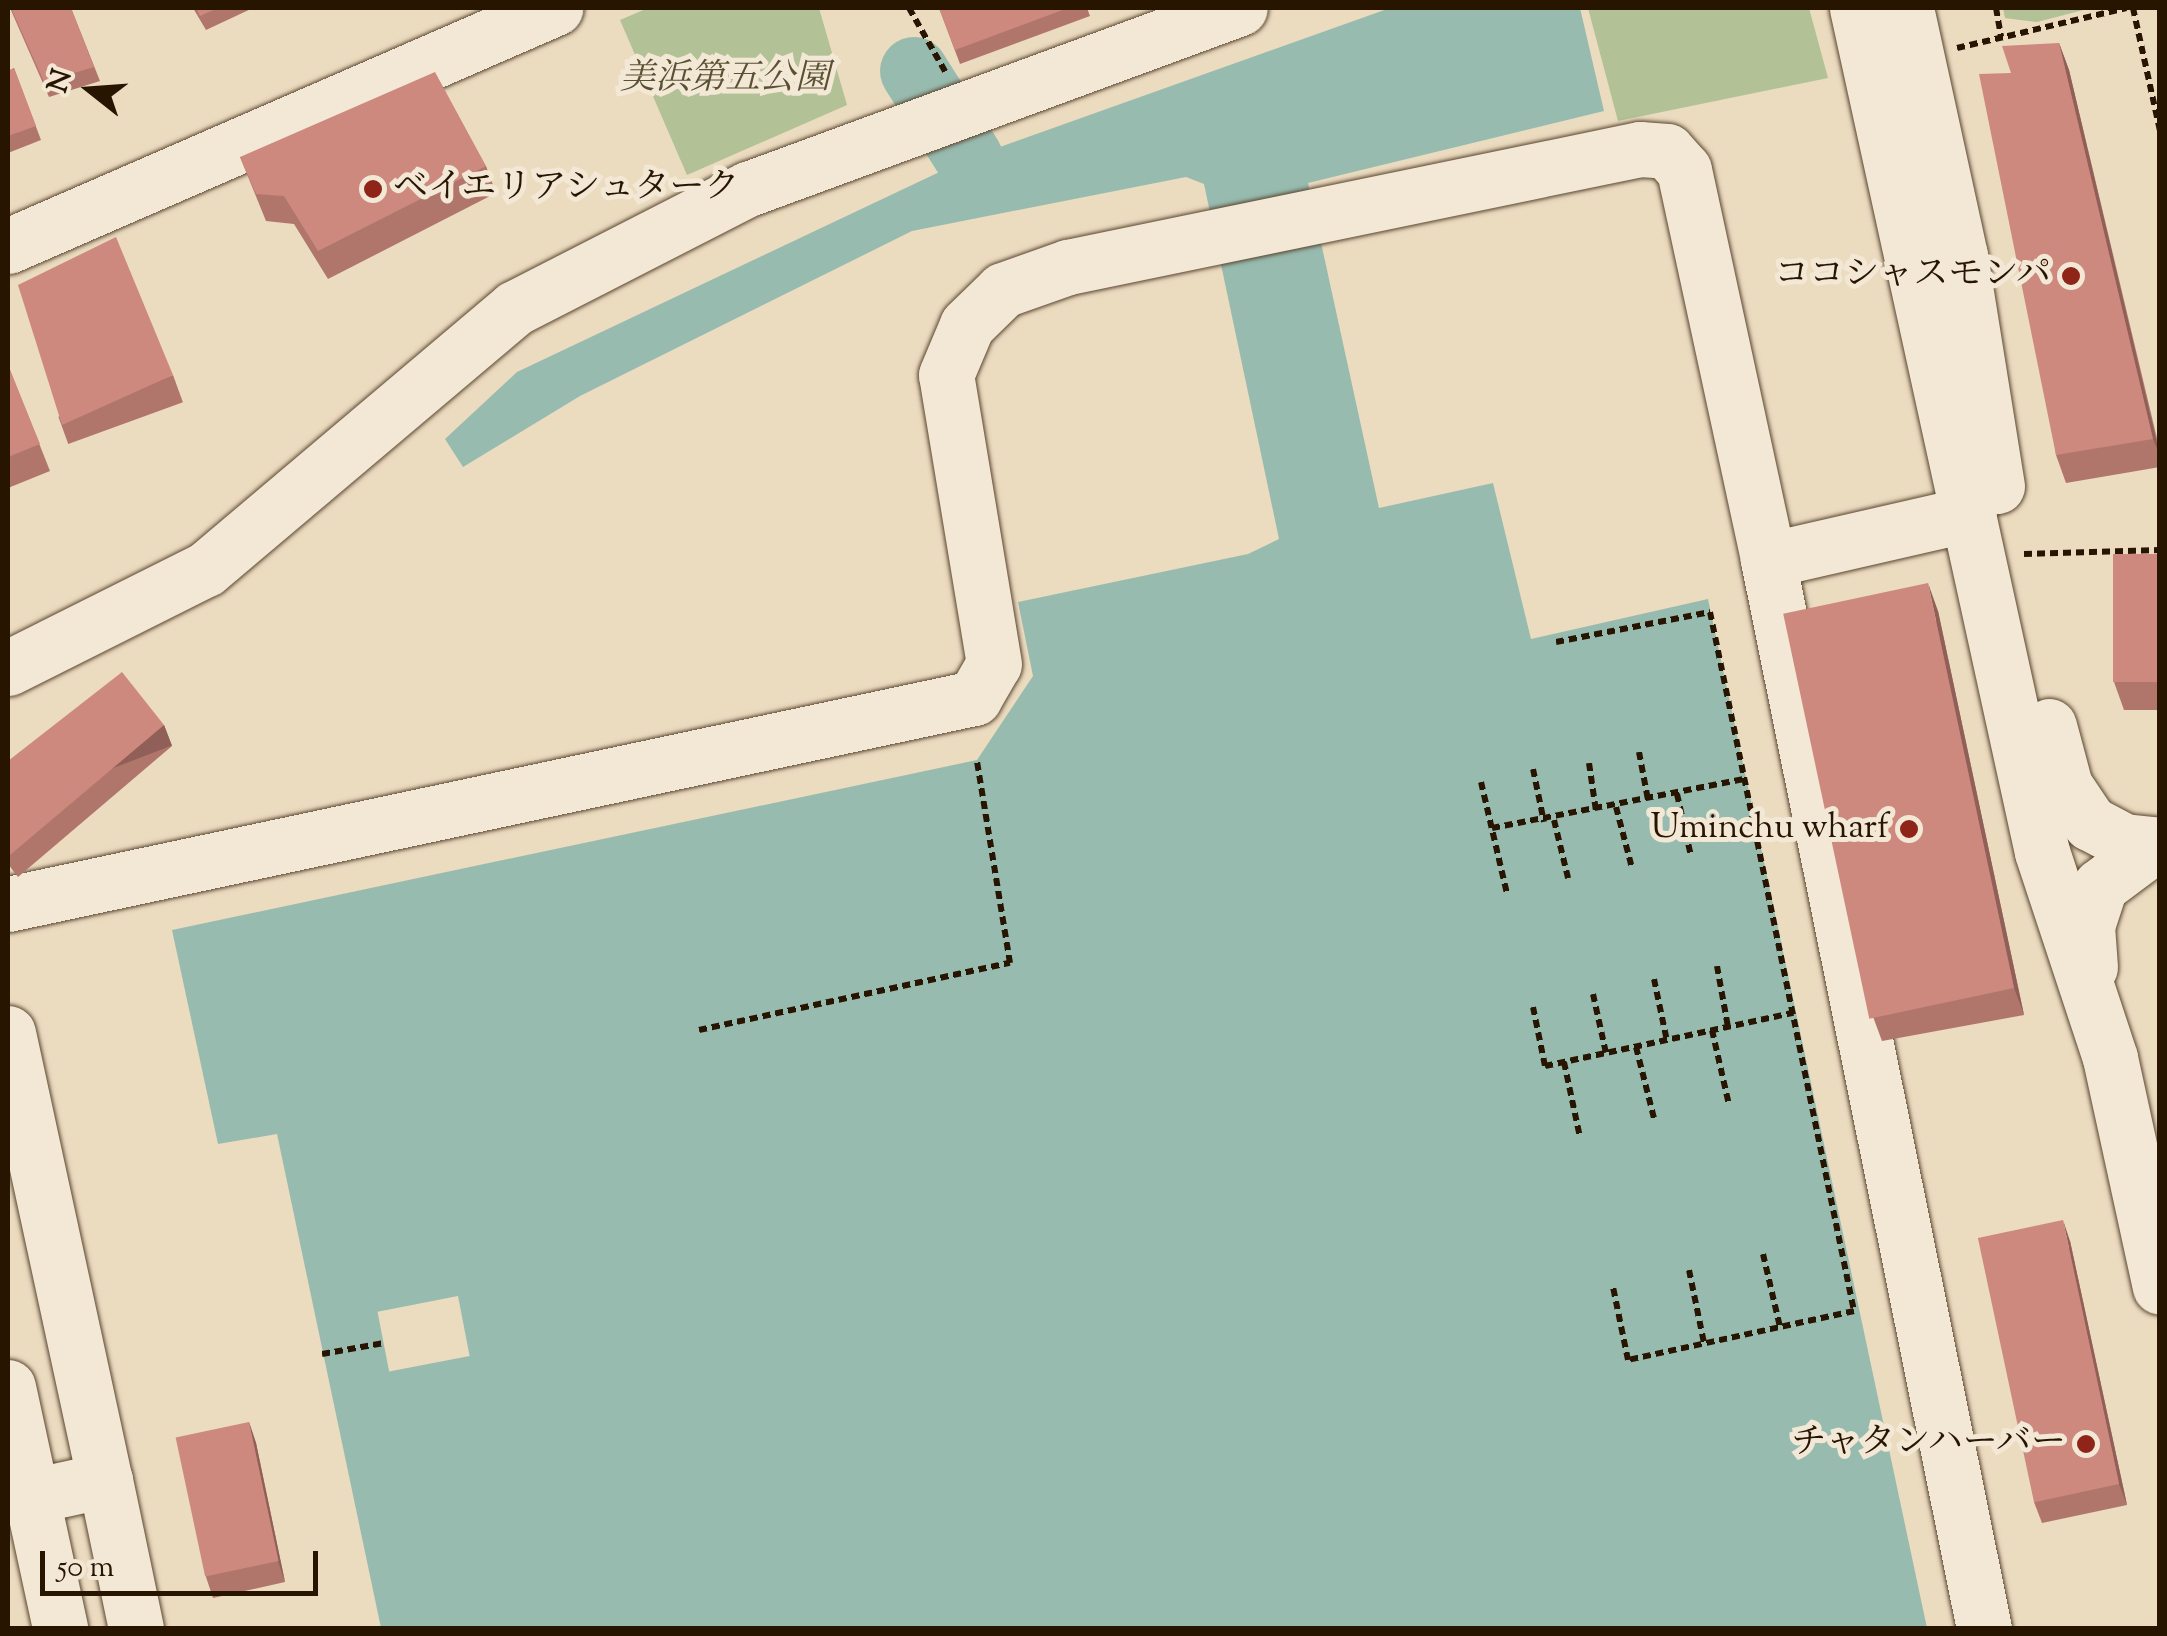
<!DOCTYPE html>
<meta charset="utf-8">
<style>
body{margin:0}
#map{position:relative;width:2167px;height:1636px;overflow:hidden;background:#ebdbbf;font-family:"Sorts Mill Goudy","Noto Serif JP",serif}
div>[style]{position:absolute}
[style*='--x']{left:calc(var(--x)*1px);top:calc(var(--y)*1px);width:calc(var(--w)*1px);rotate:calc(var(--a)*1deg)}
.green>*{inset:0;background:#b2c196}
.water>*{inset:0;background:#98bbb0}
.pier>*{inset:0;background:#ebdbbf;transform-origin:0 0}
.river>*{height:68px;margin:-34px;padding:0 34px;transform-origin:34px;border-radius:34px;background:#98bbb0}
.path>*{height:6px;margin-top:-3px;transform-origin:0;background:repeating-linear-gradient(90deg,#281500 0 8px,transparent 0 13px)}
.roads{filter:drop-shadow(0 0 2px #594630) drop-shadow(0 0 2px #594630)}
.minor>*{height:55px;margin:-27.5px;padding:0 27.5px;transform-origin:27.5px;border-radius:27.5px;background:#f2e8d5}
.wall>*{inset:0;background:#b0766c;transform-origin:0 0}
.shaded-wall>*{inset:0;background:#906058;transform-origin:0 0}
.building>*{inset:0;background:#cd897d;transform-origin:0 0}
.dots>*{width:28px;height:28px;translate:-50% -50%;box-sizing:border-box;border:5px solid #f2e8d5;border-radius:50%}
span{translate:-50% -50%;white-space:nowrap;text-align:center;line-height:1.15;-webkit-text-stroke:10px #f2e8d5;paint-order:stroke}
.park-label{font-size:35px;color:#585134;font-style:italic}
.poi-label{font-size:35px;color:#281500}
.left{translate:0 -50%;text-align:left}
.right{translate:-100% -50%;text-align:right}
.frame{position:absolute;inset:0;border:10px solid #281500;pointer-events:none}
.north{position:absolute;left:40px;top:40px;width:100px;height:100px;-webkit-text-stroke:8px #f2e8d5;paint-order:stroke;rotate:287deg;font-size:28px;font-weight:700;line-height:40px;text-align:center;color:#281500}
.north::after{content:'';display:block;margin:auto;width:35px;height:45px;background:#281500;clip-path:polygon(50% 0,100% 100%,50% 72%,0 100%)}
.scale{position:absolute;left:40px;top:1551px;width:278px;height:45px;box-sizing:border-box;border:5px solid #281500;border-top:0;padding-left:12px;font-size:30px;line-height:35px;white-space:nowrap;color:#281500;-webkit-text-stroke:8px #f2e8d5;paint-order:stroke}
</style>
<div id="map">
<div class="green">
<i style="clip-path:polygon(648px 8px,819px 8px,847px 105px,687px 175px,620px 20px)"></i>
<i style="clip-path:polygon(1588px 8px,1809px 8px,1828px 78px,1618px 121px)"></i>
<i style="clip-path:polygon(2003px 8px,2091px 8px,2037px 22px,2005px 18px)"></i>
</div>
<div class="water">
<i style="clip-path:polygon(1390px 8px,1580px 8px,1604px 111px,1308px 183px,1379px 508px,1493px 483px,1531px 639px,1708px 599px,1927px 1628px,381px 1628px,277px 1134px,218px 1144px,172px 930px,977px 760px,1033px 676px,1018px 602px,1248px 554px,1279px 539px,1204px 184px,1186px 177px,912px 231px,580px 396px,463px 467px,445px 439px,517px 372px,969px 158px)"></i>
</div>
<div class="pier">
<i style="left:458px;top:1296px;width:61px;height:82px;rotate:79deg"></i>
</div>
<div class="river">
<i style="--x:914;--y:71;--w:103;--a:57.7"></i>
</div>
<div class="path">
<i style="--x:909;--y:8;--w:73;--a:60.3"></i>
<i style="--x:1996;--y:8;--w:29;--a:80"></i>
<i style="--x:2133;--y:8;--w:126;--a:77.6"></i>
<i style="--x:1957;--y:48;--w:174;--a:-13.3"></i>
<i style="--x:2024;--y:554;--w:136;--a:-1.7"></i>
<i style="--x:1556;--y:642;--w:157;--a:-11"></i>
<i style="--x:1710;--y:612;--w:714;--a:78.36"></i>
<i style="--x:1854;--y:1311;--w:231;--a:167.8"></i>
<i style="--x:1628;--y:1360;--w:75;--a:-101.6"></i>
<i style="--x:1639;--y:752;--w:49;--a:79.4"></i>
<i style="--x:1589;--y:763;--w:49;--a:81.7"></i>
<i style="--x:1533;--y:769;--w:54;--a:78.3"></i>
<i style="--x:1481;--y:782;--w:115;--a:76.9"></i>
<i style="--x:1677;--y:794;--w:64;--a:77.3"></i>
<i style="--x:1616;--y:807;--w:63;--a:75.3"></i>
<i style="--x:1554;--y:820;--w:60;--a:76.4"></i>
<i style="--x:1492;--y:828;--w:258;--a:-11"></i>
<i style="--x:1717;--y:966;--w:62;--a:79.8"></i>
<i style="--x:1654;--y:979;--w:63;--a:78.2"></i>
<i style="--x:1593;--y:994;--w:60;--a:77.6"></i>
<i style="--x:1533;--y:1007;--w:60;--a:78.5"></i>
<i style="--x:1545;--y:1066;--w:254;--a:-12.1"></i>
<i style="--x:699;--y:1030;--w:318;--a:-12.2"></i>
<i style="--x:1010;--y:963;--w:205;--a:-99.3"></i>
<i style="--x:1712;--y:1030;--w:77;--a:77.2"></i>
<i style="--x:1636;--y:1047;--w:77;--a:75.8"></i>
<i style="--x:1564;--y:1062;--w:77;--a:78"></i>
<i style="--x:1763;--y:1254;--w:75;--a:76.9"></i>
<i style="--x:1689;--y:1270;--w:75;--a:78.4"></i>
<i style="--x:322;--y:1354;--w:63;--a:-10.1"></i>
</div>
<div class="roads">
<div class="minor">
<i style="--x:1857;--y:8;--w:864;--a:77.64"></i>
<i style="--x:2042;--y:852;--w:217;--a:71.7"></i>
<i style="--x:2110;--y:1058;--w:234;--a:77.7"></i>
<i style="--x:1906;--y:8;--w:253;--a:77.7"></i>
<i style="--x:1960;--y:255;--w:234;--a:80.9"></i>
<i style="--x:8;--y:246;--w:597;--a:-23.51"></i>
<i style="--x:1768;--y:560;--w:1090;--a:78.57"></i>
<i style="--x:8;--y:668;--w:221;--a:-26.6"></i>
<i style="--x:206;--y:569;--w:404;--a:-40.2"></i>
<i style="--x:515;--y:308;--w:262;--a:-27.1"></i>
<i style="--x:748;--y:189;--w:524;--a:-20.2"></i>
<i style="--x:2049;--y:726;--w:62;--a:75.1"></i>
<i style="--x:2065;--y:786;--w:45;--a:56"></i>
<i style="--x:2090;--y:823;--w:38;--a:28"></i>
<i style="--x:2124;--y:841;--w:36;--a:6"></i>
<i style="--x:8;--y:904;--w:988;--a:-12.04"></i>
<i style="--x:974;--y:698;--w:39;--a:-60"></i>
<i style="--x:994;--y:664;--w:293;--a:-99.4"></i>
<i style="--x:946;--y:375;--w:54;--a:-67.2"></i>
<i style="--x:967;--y:325;--w:50;--a:-44.2"></i>
<i style="--x:1003;--y:290;--w:69;--a:-19.5"></i>
<i style="--x:1068;--y:267;--w:584;--a:-11.66"></i>
<i style="--x:1640;--y:149;--w:27;--a:4"></i>
<i style="--x:1667;--y:151;--w:25;--a:48"></i>
<i style="--x:1684;--y:170;--w:399;--a:77.8"></i>
<i style="--x:1768;--y:560;--w:206;--a:-12.9"></i>
<i style="--x:2090;--y:967;--w:41;--a:-94.2"></i>
<i style="--x:2087;--y:926;--w:42;--a:-72"></i>
<i style="--x:2100;--y:886;--w:69;--a:-36.7"></i>
<i style="--x:8;--y:1033;--w:457;--a:77.8"></i>
<i style="--x:105;--y:1480;--w:75;--a:167.6"></i>
<i style="--x:8;--y:1387;--w:247;--a:77.8"></i>
<i style="--x:105;--y:1480;--w:151;--a:78.2"></i>
</div>
</div>
<div class="wall">
<i style="clip-path:polygon(10px 8px,71px 8px,100px 81px,49px 97px)"></i>
<i style="clip-path:polygon(193px 8px,253px 8px,206px 30px)"></i>
<i style="clip-path:polygon(939px 8px,1087px 8px,1090px 16px,960px 64px)"></i>
<i style="clip-path:polygon(2059px 43px,2069px 70px,2160px 451px,2160px 467px,2066px 483px,2056px 455px,2011px 73px)"></i>
<i style="clip-path:polygon(14px 68px,41px 140px,8px 153px,8px 71px)"></i>
<i style="clip-path:polygon(240px 157px,486px 166px,496px 193px,328px 279px,294px 224px,266px 221px)"></i>
<i style="clip-path:polygon(8px 365px,50px 471px,8px 488px)"></i>
<i style="left:173px;top:375px;width:29px;height:122px;rotate:70deg"></i>
<i style="clip-path:polygon(2160px 554px,2160px 710px,2124px 710px,2114px 682px)"></i>
<i style="clip-path:polygon(1938px 611px,2024px 1015px,1882px 1041px,1872px 1014px)"></i>
<i style="clip-path:polygon(164px 725px,172px 746px,18px 877px,8px 864px,8px 761px)"></i>
<i style="clip-path:polygon(2070px 1241px,2127px 1505px,2042px 1523px,2034px 1502px)"></i>
<i style="clip-path:polygon(249px 1422px,256px 1443px,285px 1582px,213px 1598px,206px 1577px)"></i>
</div>
<div class="shaded-wall">
<i style="clip-path:polygon(2059px 43px,2069px 70px,2160px 456px,2153px 439px)"></i>
<i style="clip-path:polygon(1928px 583px,1938px 611px,2024px 1015px,2014px 988px)"></i>
<i style="left:164px;top:725px;width:22px;height:202px;rotate:69deg"></i>
<i style="clip-path:polygon(2063px 1220px,2070px 1241px,2127px 1505px,2119px 1484px)"></i>
<i style="clip-path:polygon(249px 1422px,256px 1443px,285px 1582px,278px 1561px)"></i>
</div>
<div class="building">
<i style="clip-path:polygon(11px 8px,71px 8px,94px 67px,44px 82px)"></i>
<i style="clip-path:polygon(196px 8px,218px 8px,200px 16px)"></i>
<i style="clip-path:polygon(939px 8px,1068px 8px,955px 50px)"></i>
<i style="clip-path:polygon(2059px 43px,2153px 439px,2056px 455px,1979px 74px,2011px 73px,2002px 46px)"></i>
<i style="clip-path:polygon(14px 68px,36px 126px,8px 136px,8px 71px)"></i>
<i style="clip-path:polygon(435px 72px,486px 166px,318px 251px,284px 196px,256px 194px,240px 157px)"></i>
<i style="clip-path:polygon(116px 237px,173px 375px,62px 425px,18px 285px)"></i>
<i style="clip-path:polygon(8px 365px,40px 444px,8px 457px)"></i>
<i style="left:2160px;top:554px;width:128px;height:47px;rotate:90deg"></i>
<i style="left:1928px;top:583px;width:414px;height:148px;rotate:78deg"></i>
<i style="clip-path:polygon(122px 672px,164px 725px,10px 855px,8px 852px,8px 761px)"></i>
<i style="left:2063px;top:1220px;width:270px;height:87px;rotate:78deg"></i>
<i style="left:249px;top:1422px;width:142px;height:75px;rotate:78deg"></i>
</div>
<div class="dots">
<i style="left:373px;top:189px;background:#8f2418"></i>
<i style="left:2071px;top:276px;background:#8f2418"></i>
<i style="left:1909px;top:829px;background:#8f2418"></i>
<i style="left:2086px;top:1444px;background:#8f2418"></i>
</div>
<div class="park-label">
<span style="left:725px;top:80px">美浜第五公園</span>
</div>
<div class="poi-label">
<span class="left" style="left:393px;top:189px">ベイエリアシュターク</span>
<span class="right" style="left:2051px;top:276px">ココシャスモンパ</span>
<span class="right" style="left:1889px;top:829px">Uminchu wharf</span>
<span class="right" style="left:2066px;top:1444px">チャタンハーバー</span>
</div>
<div class="frame"></div>
<div class="north">N</div>
<div class="scale">50 m</div>
</div>
